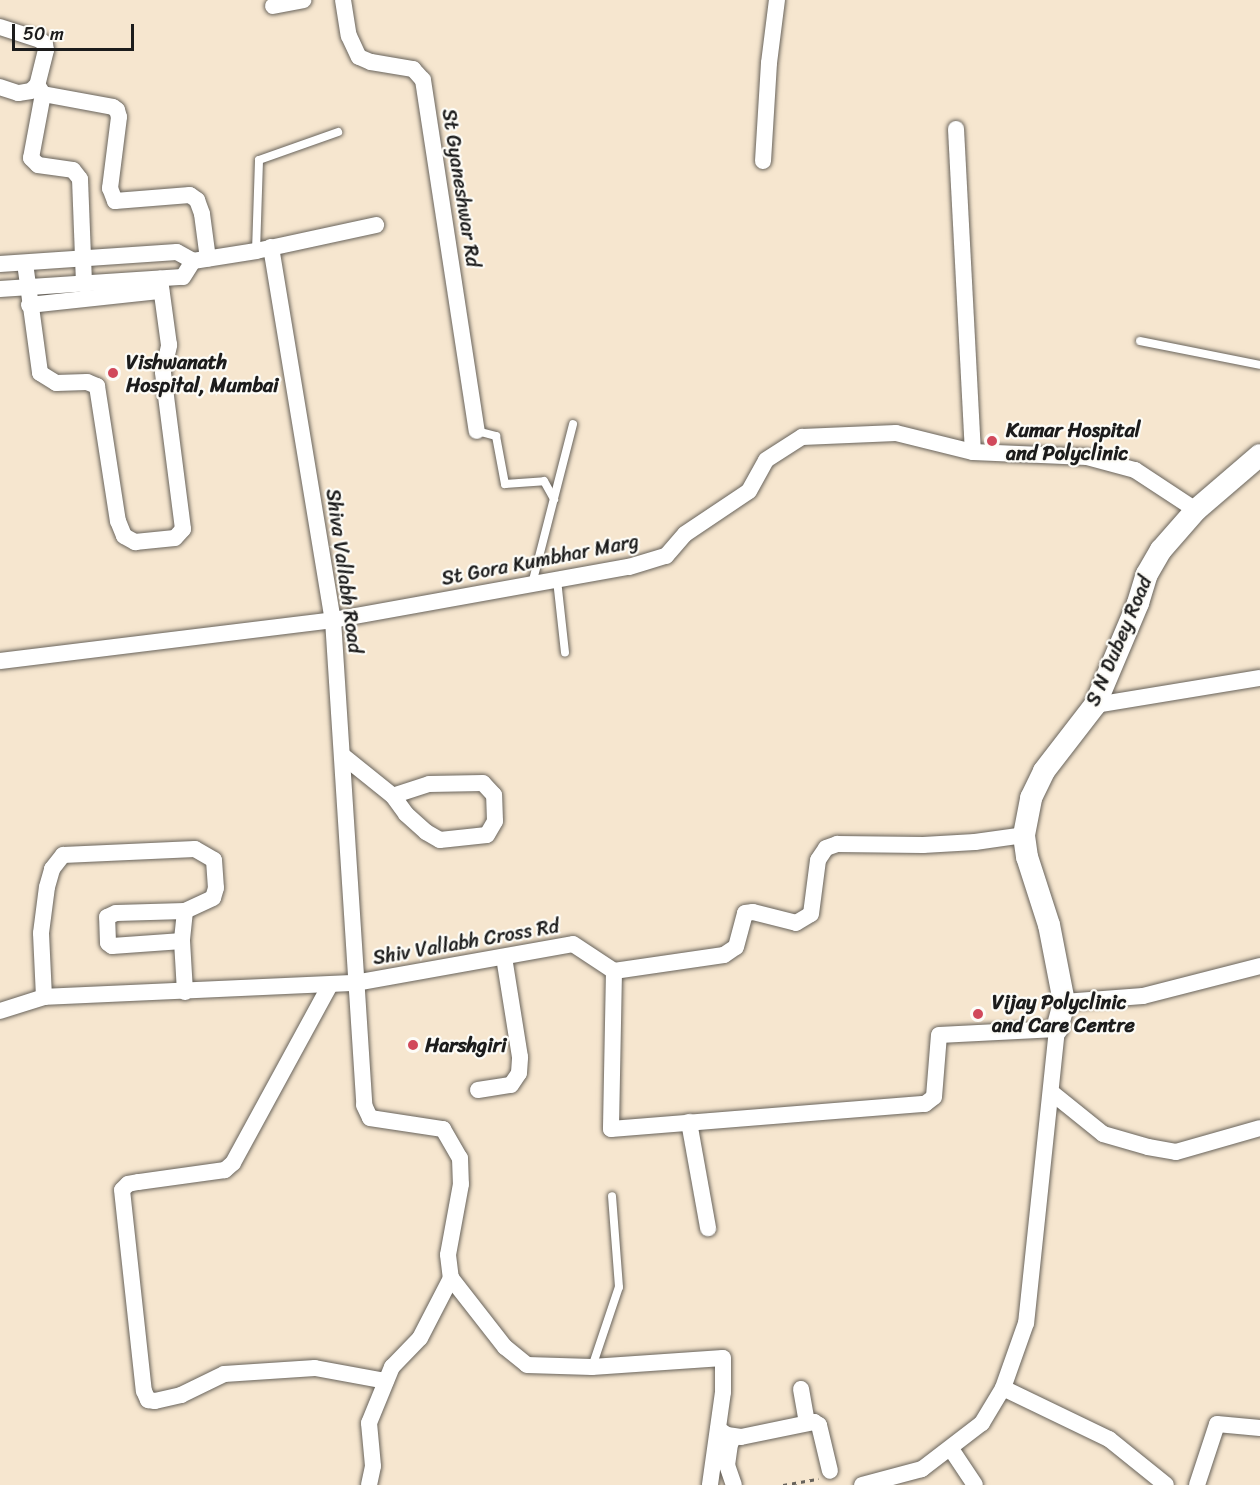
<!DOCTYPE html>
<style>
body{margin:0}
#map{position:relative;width:1260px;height:1485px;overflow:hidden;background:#f6e6cf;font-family:Sriracha,sans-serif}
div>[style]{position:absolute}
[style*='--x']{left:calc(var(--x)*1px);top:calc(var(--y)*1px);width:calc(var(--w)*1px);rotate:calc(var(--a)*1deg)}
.path>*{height:3px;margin-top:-1.5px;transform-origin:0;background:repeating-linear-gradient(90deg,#68635b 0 4.5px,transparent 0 9px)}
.roads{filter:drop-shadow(0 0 2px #68635b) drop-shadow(0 0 2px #68635b)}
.lane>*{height:8px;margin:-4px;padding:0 4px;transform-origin:4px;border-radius:4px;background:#fff}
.street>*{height:16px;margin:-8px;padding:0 8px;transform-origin:8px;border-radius:8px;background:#fff}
.secondary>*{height:22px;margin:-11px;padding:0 11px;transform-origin:11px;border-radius:11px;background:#fff}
.dots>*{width:16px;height:16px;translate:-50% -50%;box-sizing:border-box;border:3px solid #fdfcf7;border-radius:50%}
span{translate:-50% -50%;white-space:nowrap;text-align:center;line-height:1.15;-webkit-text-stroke:4.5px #fdfcf7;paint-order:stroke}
.street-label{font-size:20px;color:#1c1c1c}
.poi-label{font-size:20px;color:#1c1c1c;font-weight:700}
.left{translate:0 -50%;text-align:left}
.scale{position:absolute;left:12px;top:24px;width:122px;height:27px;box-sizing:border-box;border:3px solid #1c1c1c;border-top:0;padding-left:8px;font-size:18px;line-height:21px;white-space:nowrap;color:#1c1c1c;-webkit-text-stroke:4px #fdfcf7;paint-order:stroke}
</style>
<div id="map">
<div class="path">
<i style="--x:783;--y:1485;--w:36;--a:-10"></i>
</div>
<div class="roads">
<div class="lane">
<i style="--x:256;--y:251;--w:91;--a:-88.1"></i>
<i style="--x:259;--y:160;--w:84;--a:-19.5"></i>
<i style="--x:1140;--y:341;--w:122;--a:11.3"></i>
<i style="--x:477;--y:431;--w:20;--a:15"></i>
<i style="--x:496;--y:436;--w:49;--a:79.4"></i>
<i style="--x:505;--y:484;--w:39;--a:-4"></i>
<i style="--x:544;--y:481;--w:21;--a:61"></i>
<i style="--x:557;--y:580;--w:73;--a:83.7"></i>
<i style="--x:532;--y:584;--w:165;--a:-75.6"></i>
<i style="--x:592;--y:1367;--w:84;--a:-71.4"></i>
<i style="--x:619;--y:1287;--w:91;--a:-94.4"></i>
</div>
<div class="street">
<i style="--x:343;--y:0;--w:36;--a:81"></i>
<i style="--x:349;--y:36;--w:23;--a:65"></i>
<i style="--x:359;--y:57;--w:13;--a:23"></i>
<i style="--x:371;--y:62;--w:43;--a:9.5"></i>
<i style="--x:413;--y:69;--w:15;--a:48"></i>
<i style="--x:423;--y:80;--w:355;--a:81.3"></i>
<i style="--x:273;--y:6;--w:31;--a:-11"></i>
<i style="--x:0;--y:27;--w:42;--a:18"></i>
<i style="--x:40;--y:40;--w:6;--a:39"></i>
<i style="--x:45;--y:44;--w:6;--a:81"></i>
<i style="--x:46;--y:50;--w:36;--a:104"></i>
<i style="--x:37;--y:85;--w:8;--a:135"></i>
<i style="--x:31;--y:91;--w:13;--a:171"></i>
<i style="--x:18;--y:93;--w:19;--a:-162"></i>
<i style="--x:38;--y:86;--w:9;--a:58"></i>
<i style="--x:43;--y:94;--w:65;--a:100.6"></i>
<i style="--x:31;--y:158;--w:10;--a:45"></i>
<i style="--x:38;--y:165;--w:35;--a:8"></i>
<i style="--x:73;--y:170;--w:11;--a:52"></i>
<i style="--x:80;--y:179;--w:106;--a:87.8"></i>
<i style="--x:43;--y:94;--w:71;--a:10.5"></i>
<i style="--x:113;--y:107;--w:5;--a:37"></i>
<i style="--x:117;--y:110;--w:7;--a:74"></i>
<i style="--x:119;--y:117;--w:72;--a:97.2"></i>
<i style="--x:110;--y:188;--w:14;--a:69"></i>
<i style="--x:115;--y:201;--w:75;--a:-4.6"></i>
<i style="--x:190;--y:195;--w:9;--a:36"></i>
<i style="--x:197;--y:200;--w:15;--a:70"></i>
<i style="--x:202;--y:214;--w:45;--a:82.4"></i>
<i style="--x:956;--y:129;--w:323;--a:87"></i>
<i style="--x:763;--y:161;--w:98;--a:-86.5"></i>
<i style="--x:769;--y:63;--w:64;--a:-82.8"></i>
<i style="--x:271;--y:247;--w:378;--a:80.6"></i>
<i style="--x:333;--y:620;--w:486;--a:86.3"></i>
<i style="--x:364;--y:1105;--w:14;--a:65"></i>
<i style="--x:370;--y:1118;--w:74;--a:8.6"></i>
<i style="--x:443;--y:1129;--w:34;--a:60"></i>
<i style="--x:460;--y:1158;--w:26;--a:88"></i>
<i style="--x:461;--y:1184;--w:72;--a:100.4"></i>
<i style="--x:448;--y:1255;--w:23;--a:83"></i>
<i style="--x:451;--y:1278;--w:88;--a:52"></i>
<i style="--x:505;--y:1347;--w:28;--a:39"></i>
<i style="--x:527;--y:1365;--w:65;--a:1.8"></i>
<i style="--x:592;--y:1367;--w:131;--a:-3.9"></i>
<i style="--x:723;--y:1358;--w:34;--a:90"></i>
<i style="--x:723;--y:1392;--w:94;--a:98"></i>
<i style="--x:25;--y:263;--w:111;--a:82.2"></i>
<i style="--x:40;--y:373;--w:19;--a:32"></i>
<i style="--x:56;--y:383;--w:31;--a:-2"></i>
<i style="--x:87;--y:382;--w:11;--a:22"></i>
<i style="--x:97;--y:386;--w:137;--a:81.2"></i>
<i style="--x:118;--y:521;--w:16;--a:68"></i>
<i style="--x:124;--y:536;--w:13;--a:29"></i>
<i style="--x:135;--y:542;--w:40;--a:-5.7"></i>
<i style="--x:175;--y:538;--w:12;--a:-48"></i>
<i style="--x:183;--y:529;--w:158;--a:-97.3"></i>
<i style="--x:163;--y:372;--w:28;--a:-77"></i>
<i style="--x:169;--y:345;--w:67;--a:-97.8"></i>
<i style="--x:0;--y:264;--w:177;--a:-3.9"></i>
<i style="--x:177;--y:252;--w:18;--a:29"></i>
<i style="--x:193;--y:261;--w:64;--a:-9"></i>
<i style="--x:256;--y:251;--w:123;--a:-12.2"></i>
<i style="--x:0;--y:289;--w:183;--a:-3.8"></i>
<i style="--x:183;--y:277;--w:19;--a:-58"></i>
<i style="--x:29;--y:305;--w:133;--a:-6.1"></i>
<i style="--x:0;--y:661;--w:336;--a:-7"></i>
<i style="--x:333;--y:620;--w:301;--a:-10.2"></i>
<i style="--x:629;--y:567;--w:39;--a:-17"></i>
<i style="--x:666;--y:556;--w:29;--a:-49"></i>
<i style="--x:685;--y:534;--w:77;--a:-33.9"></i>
<i style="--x:749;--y:491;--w:35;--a:-61"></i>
<i style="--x:766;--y:460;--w:43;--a:-32.6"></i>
<i style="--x:802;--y:437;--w:94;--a:-2.4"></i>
<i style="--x:896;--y:433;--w:79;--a:13.9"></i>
<i style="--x:973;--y:452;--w:114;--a:2.5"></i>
<i style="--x:1087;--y:457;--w:50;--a:15.2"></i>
<i style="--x:1135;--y:470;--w:73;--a:33.3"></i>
<i style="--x:1095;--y:705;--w:167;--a:-9.3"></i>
<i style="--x:342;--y:755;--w:65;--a:38.8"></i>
<i style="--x:393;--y:796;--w:22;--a:54"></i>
<i style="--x:406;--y:814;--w:27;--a:42"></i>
<i style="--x:426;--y:832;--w:16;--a:30"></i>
<i style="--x:440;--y:840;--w:47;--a:-6.1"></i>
<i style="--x:487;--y:835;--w:16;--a:-60"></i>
<i style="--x:495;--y:821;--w:26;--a:-92"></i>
<i style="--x:494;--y:795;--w:16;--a:-133"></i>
<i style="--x:483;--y:783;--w:54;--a:178.9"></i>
<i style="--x:429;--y:784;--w:38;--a:162"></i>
<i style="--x:182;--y:941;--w:70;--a:175.9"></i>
<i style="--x:112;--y:946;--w:5;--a:-143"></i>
<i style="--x:108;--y:943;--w:26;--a:-92"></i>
<i style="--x:107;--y:917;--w:10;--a:-24"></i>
<i style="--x:116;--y:913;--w:69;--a:-1.7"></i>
<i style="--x:614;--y:971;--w:158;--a:91.1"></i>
<i style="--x:611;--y:1129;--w:315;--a:-4.6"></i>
<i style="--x:925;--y:1104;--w:11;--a:-38"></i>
<i style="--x:934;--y:1097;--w:62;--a:-85.4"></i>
<i style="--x:939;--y:1035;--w:118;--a:-2.9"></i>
<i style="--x:1057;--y:1029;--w:296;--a:96"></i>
<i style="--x:1026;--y:1323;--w:69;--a:109.5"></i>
<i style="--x:1003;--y:1388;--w:41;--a:121"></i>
<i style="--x:982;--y:1423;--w:76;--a:142.5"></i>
<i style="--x:922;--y:1469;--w:62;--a:165.1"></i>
<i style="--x:330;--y:985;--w:203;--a:118.6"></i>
<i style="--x:233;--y:1163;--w:11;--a:139"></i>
<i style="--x:225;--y:1170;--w:88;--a:172.1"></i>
<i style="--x:138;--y:1182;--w:10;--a:169"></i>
<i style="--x:128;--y:1184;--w:8;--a:135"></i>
<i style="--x:122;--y:1190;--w:202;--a:83.8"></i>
<i style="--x:144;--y:1391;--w:10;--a:66"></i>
<i style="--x:148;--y:1400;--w:7;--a:8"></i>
<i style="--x:155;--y:1401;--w:27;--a:-13"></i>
<i style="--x:181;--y:1395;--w:48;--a:-26"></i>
<i style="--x:224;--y:1374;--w:91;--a:-3.8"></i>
<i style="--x:315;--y:1368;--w:72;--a:10.4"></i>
<i style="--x:44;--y:997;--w:64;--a:-92.7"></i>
<i style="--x:41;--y:933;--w:46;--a:-82.6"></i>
<i style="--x:47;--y:887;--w:19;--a:-74"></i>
<i style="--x:52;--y:869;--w:18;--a:-52"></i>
<i style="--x:63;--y:855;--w:132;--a:-2.6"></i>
<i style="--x:195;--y:849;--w:22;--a:30"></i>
<i style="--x:214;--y:860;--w:28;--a:86"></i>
<i style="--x:216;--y:888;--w:10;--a:107"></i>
<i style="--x:213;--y:898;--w:31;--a:155"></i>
<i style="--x:185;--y:911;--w:30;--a:96"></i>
<i style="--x:182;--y:941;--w:51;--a:86.6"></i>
<i style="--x:1064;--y:1002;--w:79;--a:-4.3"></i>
<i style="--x:1143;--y:996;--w:121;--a:-14.4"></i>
<i style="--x:0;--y:1011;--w:46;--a:-17.7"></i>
<i style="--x:44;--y:997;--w:311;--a:-2.6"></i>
<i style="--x:355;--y:983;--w:221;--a:-10.1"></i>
<i style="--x:573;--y:944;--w:49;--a:33.4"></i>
<i style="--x:614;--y:971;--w:111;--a:-8.3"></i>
<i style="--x:724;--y:955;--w:14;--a:-34"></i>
<i style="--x:736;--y:947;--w:35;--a:-75"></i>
<i style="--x:745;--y:913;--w:8;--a:-7"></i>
<i style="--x:753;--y:912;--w:44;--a:14.3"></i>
<i style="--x:796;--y:923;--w:17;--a:-31"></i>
<i style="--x:811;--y:914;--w:54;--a:-82.6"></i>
<i style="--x:818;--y:860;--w:14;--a:-56"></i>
<i style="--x:826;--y:848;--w:12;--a:-20"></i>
<i style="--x:837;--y:844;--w:86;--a:0.7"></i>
<i style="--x:923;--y:845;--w:52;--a:-3.3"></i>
<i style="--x:975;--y:842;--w:49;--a:-8.1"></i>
<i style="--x:478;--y:1090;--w:33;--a:-9"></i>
<i style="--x:511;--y:1085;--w:14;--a:-56"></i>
<i style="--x:519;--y:1073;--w:16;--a:-86"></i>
<i style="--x:520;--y:1057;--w:101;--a:-99.1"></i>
<i style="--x:1051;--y:1092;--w:67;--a:38.9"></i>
<i style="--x:1103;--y:1134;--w:47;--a:16.1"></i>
<i style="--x:1148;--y:1147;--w:28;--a:10"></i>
<i style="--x:1176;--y:1152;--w:87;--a:-15.9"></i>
<i style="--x:689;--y:1122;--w:108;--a:79.8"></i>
<i style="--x:1003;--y:1388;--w:118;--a:25.7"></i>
<i style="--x:1109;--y:1439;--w:73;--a:38.9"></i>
<i style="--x:801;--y:1389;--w:34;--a:80"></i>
<i style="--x:718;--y:1429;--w:11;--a:34"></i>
<i style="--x:727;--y:1435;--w:14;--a:8"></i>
<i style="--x:741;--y:1437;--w:75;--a:-11.6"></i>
<i style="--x:814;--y:1422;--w:6;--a:31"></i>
<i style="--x:819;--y:1425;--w:47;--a:76.6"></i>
<i style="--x:734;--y:1437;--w:8;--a:120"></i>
<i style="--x:730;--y:1444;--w:21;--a:98"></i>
<i style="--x:727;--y:1465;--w:21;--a:71"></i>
<i style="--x:951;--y:1449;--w:43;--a:56.3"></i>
<i style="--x:369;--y:1485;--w:19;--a:-78"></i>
<i style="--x:373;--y:1466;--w:43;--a:-95.3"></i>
<i style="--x:369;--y:1423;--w:61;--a:-67.7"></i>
<i style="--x:392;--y:1367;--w:40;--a:-46"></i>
<i style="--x:420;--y:1338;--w:68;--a:-62.7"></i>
<i style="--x:1197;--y:1485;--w:64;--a:-71.8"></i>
<i style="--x:1217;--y:1424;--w:43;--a:5.3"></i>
</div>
<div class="secondary">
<i style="--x:1057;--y:1029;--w:28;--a:-75"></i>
<i style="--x:1064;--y:1002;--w:78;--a:-101"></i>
<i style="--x:1049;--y:925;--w:71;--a:-107.9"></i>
<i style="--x:1027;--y:857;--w:22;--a:-98"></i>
<i style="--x:1024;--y:835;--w:38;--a:-79"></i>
<i style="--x:1031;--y:798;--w:30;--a:-64"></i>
<i style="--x:1044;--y:771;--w:83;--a:-52.3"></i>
<i style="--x:1095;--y:705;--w:111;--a:-67.1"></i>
<i style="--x:1138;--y:603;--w:30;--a:-73"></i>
<i style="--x:1147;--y:574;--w:28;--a:-60"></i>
<i style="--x:1161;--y:550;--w:53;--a:-48.8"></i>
<i style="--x:1196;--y:510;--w:84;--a:-40.7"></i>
</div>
</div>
<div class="dots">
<i style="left:113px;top:373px;background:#d1495b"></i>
<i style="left:992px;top:441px;background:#d1495b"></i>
<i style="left:978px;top:1014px;background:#d1495b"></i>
<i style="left:413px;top:1045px;background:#d1495b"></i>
</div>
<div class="street-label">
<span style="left:461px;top:188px;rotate:81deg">St Gyaneshwar Rd</span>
<span style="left:540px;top:560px;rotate:-11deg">St Gora Kumbhar Marg</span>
<span style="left:344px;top:571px;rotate:82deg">Shiva Vallabh Road</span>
<span style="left:1119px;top:641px;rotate:-67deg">S N Dubey Road</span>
<span style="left:466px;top:942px;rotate:-10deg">Shiv Vallabh Cross Rd</span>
</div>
<div class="poi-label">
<span class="left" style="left:126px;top:374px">Vishwanath<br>Hospital, Mumbai</span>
<span class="left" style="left:1006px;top:442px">Kumar Hospital<br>and Polyclinic</span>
<span class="left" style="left:992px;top:1014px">Vijay Polyclinic<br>and Care Centre</span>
<span class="left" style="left:425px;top:1045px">Harshgiri</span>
</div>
<div class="scale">50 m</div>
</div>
